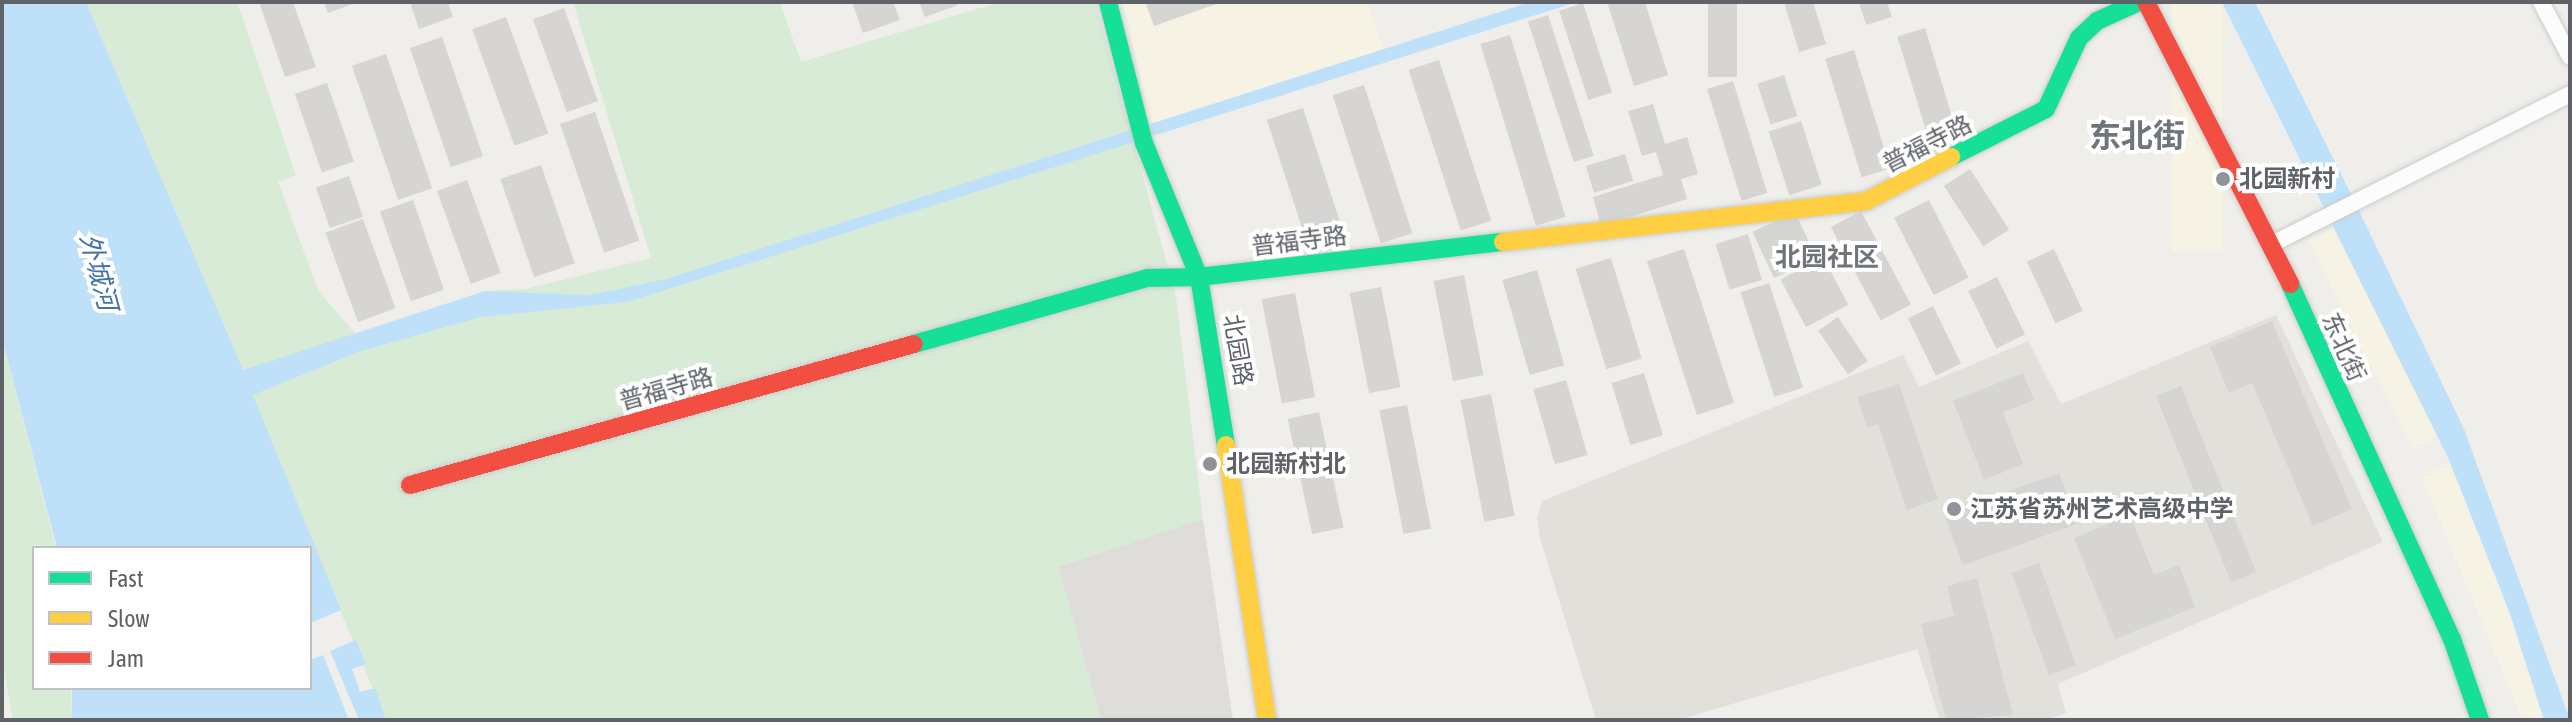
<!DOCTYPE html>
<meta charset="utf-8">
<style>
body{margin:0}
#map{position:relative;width:2572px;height:722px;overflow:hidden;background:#efeeea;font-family:"Asap Condensed","Noto Sans SC",sans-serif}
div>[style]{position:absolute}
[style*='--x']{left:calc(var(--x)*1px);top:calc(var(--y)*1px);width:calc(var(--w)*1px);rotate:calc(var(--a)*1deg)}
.commercial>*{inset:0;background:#f7f3e4;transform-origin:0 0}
.industrial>*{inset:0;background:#dfddda}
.education>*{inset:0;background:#e2e0da}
.green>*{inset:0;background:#d8ebd6}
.water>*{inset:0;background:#bfe0f9}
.building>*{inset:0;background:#d6d5d3;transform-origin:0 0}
.roads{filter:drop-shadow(0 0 2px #cbcccc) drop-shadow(0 0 2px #cbcccc)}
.street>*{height:16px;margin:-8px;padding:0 8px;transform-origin:8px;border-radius:8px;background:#fdfcfc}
.fast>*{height:18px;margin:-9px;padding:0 9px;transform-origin:9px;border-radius:9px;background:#16e098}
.slow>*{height:18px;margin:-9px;padding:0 9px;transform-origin:9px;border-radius:9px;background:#ffcf43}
.jam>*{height:18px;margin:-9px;padding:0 9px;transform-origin:9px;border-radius:9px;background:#f24e42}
.dots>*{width:22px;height:22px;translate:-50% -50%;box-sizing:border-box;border:4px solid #fff;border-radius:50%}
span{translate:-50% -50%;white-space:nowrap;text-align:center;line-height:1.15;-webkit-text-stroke:8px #fff;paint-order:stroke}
.street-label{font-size:24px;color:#5f6368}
.poi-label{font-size:24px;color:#5f6368;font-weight:700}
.left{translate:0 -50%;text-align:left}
.neighbourhood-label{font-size:26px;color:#70757a;font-weight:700}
.water-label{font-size:26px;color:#4174aa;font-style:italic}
.district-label{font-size:32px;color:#70757a;font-weight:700}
.frame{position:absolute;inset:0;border:4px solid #5f6368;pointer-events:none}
.legend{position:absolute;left:32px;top:546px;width:280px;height:144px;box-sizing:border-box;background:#fff;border:2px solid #bfc1c3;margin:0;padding:10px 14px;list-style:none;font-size:24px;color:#5f6368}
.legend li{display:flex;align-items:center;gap:16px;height:40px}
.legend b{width:40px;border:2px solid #bfc1c3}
</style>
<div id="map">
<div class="commercial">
<i style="clip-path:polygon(1124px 2px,1366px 2px,1384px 51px,1150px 125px)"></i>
<i style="left:2172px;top:2px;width:50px;height:249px"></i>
<i style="left:2333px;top:229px;width:232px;height:28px;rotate:63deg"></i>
<i style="clip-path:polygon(2450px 463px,2509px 611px,2544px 720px,2523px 720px,2422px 477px)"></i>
</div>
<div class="industrial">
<i style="clip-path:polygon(1203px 519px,1233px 720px,1101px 720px,1058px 567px)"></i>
</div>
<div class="education">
<i style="clip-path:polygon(2276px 315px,2383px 542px,2058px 684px,2066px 713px,2046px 720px,1940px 720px,1917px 649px,1678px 720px,1596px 720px,1540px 538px,1537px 517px,1542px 501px,1903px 355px,1919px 387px,2028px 341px,2061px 404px)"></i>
</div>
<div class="green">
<i style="clip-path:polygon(86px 2px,237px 2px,296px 175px,278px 182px,319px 292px,357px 335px,485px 291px,526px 289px,651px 258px,573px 2px,780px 2px,801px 62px,1000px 2px,1095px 2px,1176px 297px,1203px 519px,1058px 567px,1101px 720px,386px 720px)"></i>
<i style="clip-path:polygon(2px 338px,56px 548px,34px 548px,34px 688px,71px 688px,72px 720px,13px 720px,2px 659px)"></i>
</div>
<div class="water">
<i style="clip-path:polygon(2px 2px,86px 2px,243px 370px,485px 291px,590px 295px,666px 279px,1531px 2px,1577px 2px,627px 302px,481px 317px,361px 351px,253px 395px,341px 610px,310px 623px,310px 548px,57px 548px,2px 338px)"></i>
<i style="clip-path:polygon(2222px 2px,2255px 2px,2350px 192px,2464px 429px,2570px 720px,2544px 720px,2509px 611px,2449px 460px)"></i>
<i style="clip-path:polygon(356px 640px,366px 664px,352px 669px,360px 692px,375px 688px,386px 720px,359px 720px,330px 651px)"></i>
<i style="clip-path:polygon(323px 655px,349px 720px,72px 720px,72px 688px,310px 688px,310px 660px)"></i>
</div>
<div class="building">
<i style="clip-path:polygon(259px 2px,293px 2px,316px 67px,285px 77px)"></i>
<i style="clip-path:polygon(324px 2px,358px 2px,328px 13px)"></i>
<i style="clip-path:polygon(410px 2px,448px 2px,453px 17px,419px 29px)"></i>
<i style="clip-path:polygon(852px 2px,893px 2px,900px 20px,863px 33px)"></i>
<i style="clip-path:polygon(919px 2px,957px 2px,958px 5px,925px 17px)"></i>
<i style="clip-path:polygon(1145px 2px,1222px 2px,1154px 26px)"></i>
<i style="clip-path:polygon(1607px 2px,1645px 2px,1668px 75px,1634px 86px)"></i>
<i style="left:1708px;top:2px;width:29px;height:75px"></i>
<i style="clip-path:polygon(1784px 2px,1813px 2px,1826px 44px,1799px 52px)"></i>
<i style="clip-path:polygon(1859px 2px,1887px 2px,1892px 17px,1866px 25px)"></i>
<i style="left:1583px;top:3px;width:94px;height:25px;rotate:72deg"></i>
<i style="left:564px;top:8px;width:99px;height:33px;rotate:70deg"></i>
<i style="left:1548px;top:15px;width:148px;height:21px;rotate:72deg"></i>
<i style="left:506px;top:17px;width:124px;height:36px;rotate:70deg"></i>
<i style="left:1925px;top:28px;width:122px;height:29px;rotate:73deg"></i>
<i style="left:1510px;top:35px;width:190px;height:31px;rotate:73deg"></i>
<i style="left:442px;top:37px;width:126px;height:34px;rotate:71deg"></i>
<i style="left:1854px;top:50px;width:124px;height:30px;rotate:73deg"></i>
<i style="left:386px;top:54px;width:142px;height:36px;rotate:71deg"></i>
<i style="left:1439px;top:60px;width:169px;height:32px;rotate:72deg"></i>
<i style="left:1784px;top:75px;width:43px;height:28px;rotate:72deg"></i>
<i style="left:1733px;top:81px;width:117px;height:27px;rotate:73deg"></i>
<i style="left:327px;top:83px;width:83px;height:34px;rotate:71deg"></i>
<i style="left:1364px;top:85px;width:156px;height:33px;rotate:72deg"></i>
<i style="clip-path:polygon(1653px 104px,1665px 144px,1687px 137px,1698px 174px,1681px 179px,1687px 199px,1601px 226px,1593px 197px,1663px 175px,1656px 152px,1642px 156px,1628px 111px)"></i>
<i style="left:1303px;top:108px;width:136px;height:38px;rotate:72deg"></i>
<i style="left:595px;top:112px;width:136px;height:37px;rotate:71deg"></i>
<i style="left:1801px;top:121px;width:67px;height:34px;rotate:72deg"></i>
<i style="left:1625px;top:154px;width:28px;height:41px;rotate:73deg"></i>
<i style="left:541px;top:165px;width:104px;height:43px;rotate:71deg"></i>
<i style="left:1970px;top:169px;width:72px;height:31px;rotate:57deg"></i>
<i style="left:349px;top:176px;width:43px;height:35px;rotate:71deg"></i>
<i style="left:467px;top:180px;width:99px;height:32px;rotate:70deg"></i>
<i style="left:413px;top:200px;width:95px;height:35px;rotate:71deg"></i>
<i style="left:1929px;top:200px;width:87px;height:39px;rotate:63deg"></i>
<i style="left:1861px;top:211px;width:106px;height:34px;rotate:62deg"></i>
<i style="left:1795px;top:212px;width:51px;height:47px;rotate:65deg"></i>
<i style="left:363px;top:219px;width:95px;height:40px;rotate:70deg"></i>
<i style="left:1748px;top:234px;width:48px;height:34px;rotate:73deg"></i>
<i style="left:1684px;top:249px;width:162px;height:39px;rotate:72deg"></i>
<i style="left:2054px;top:249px;width:68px;height:30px;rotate:65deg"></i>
<i style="left:1823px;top:257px;width:54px;height:48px;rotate:62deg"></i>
<i style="left:1611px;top:258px;width:105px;height:37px;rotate:73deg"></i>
<i style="left:1537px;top:270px;width:99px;height:36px;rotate:74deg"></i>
<i style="left:1464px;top:275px;width:102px;height:31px;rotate:79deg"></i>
<i style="left:1997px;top:277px;width:64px;height:32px;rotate:64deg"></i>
<i style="left:1769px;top:283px;width:110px;height:30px;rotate:72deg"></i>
<i style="left:1381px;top:287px;width:102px;height:32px;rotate:79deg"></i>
<i style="left:1295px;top:293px;width:106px;height:34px;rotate:79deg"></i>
<i style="left:1933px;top:306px;width:64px;height:28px;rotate:64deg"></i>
<i style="left:1838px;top:317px;width:53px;height:24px;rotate:56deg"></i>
<i style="clip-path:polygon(2272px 321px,2352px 509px,2313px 526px,2252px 383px,2229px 393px,2210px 347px)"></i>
<i style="left:1644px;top:373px;width:65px;height:34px;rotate:73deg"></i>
<i style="clip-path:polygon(2023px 373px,2034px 400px,2003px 412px,2023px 464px,1984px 480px,1953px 401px)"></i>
<i style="left:1566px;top:380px;width:78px;height:34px;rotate:74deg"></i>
<i style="clip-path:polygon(1899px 384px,1938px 499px,1907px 510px,1878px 424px,1867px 428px,1857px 397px)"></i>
<i style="left:2181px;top:386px;width:201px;height:27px;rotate:68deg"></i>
<i style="left:1491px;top:394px;width:124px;height:31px;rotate:79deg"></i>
<i style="left:1407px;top:405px;width:126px;height:28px;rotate:79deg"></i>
<i style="left:1319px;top:412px;width:118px;height:32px;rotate:78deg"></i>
<i style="left:2059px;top:473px;width:54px;height:122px;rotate:70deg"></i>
<i style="clip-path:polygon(2130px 515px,2154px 575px,2179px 565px,2195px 607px,2115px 639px,2074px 538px)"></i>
<i style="left:2039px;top:563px;width:109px;height:29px;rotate:70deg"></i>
<i style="clip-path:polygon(1977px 578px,2013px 715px,1946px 720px,1921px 624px,1954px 616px,1947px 586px)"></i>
</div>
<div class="roads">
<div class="street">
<i style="--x:2541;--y:2;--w:62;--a:62.2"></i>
<i style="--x:2272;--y:244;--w:334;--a:-26.7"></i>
</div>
<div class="fast">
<i style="--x:1108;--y:2;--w:146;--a:75.7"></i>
<i style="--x:1144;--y:143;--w:145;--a:67.7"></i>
<i style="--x:1199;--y:277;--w:170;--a:80.9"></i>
<i style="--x:1951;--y:157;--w:106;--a:-26.8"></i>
<i style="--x:2046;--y:109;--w:78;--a:-65.1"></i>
<i style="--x:2079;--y:38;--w:25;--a:-43"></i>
<i style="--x:2097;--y:21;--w:46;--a:-24.3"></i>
<i style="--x:2290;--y:284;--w:390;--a:65.5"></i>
<i style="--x:2452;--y:639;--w:86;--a:70.9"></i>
<i style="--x:914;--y:344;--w:243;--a:-15.8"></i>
<i style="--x:1148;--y:278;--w:51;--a:-1.1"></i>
<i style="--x:1199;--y:277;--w:306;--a:-6.6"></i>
</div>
<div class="slow">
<i style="--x:1503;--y:242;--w:365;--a:-6.4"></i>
<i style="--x:1866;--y:201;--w:96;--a:-27.4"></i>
<i style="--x:1226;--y:445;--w:278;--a:81.5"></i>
</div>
<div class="jam">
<i style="--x:2146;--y:2;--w:317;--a:62.9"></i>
<i style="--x:410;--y:485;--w:523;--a:-15.63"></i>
</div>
</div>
<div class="dots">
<i style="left:2223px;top:179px;background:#919496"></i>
<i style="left:1210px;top:464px;background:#919496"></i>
<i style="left:1954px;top:509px;background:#919496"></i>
</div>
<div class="street-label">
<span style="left:1927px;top:144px;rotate:-27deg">普福寺路</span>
<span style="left:1299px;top:241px;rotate:-7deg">普福寺路</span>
<span style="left:2344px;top:347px;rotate:66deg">东北街</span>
<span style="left:1238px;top:350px;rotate:80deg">北园路</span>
<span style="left:666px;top:389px;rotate:-16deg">普福寺路</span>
</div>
<div class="poi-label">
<span class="left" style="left:2239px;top:179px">北园新村</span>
<span class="left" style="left:1226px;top:464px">北园新村北</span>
<span class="left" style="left:1970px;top:509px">江苏省苏州艺术高级中学</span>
</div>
<div class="neighbourhood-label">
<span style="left:1827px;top:258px">北园社区</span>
</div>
<div class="water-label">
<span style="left:98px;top:272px;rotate:75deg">外城河</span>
</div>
<div class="district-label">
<span style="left:2137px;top:136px">东北街</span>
</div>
<div class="frame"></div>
<ul class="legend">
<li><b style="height:10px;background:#16e098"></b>Fast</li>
<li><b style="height:10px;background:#ffcf43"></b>Slow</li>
<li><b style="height:10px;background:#f24e42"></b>Jam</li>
</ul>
</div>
